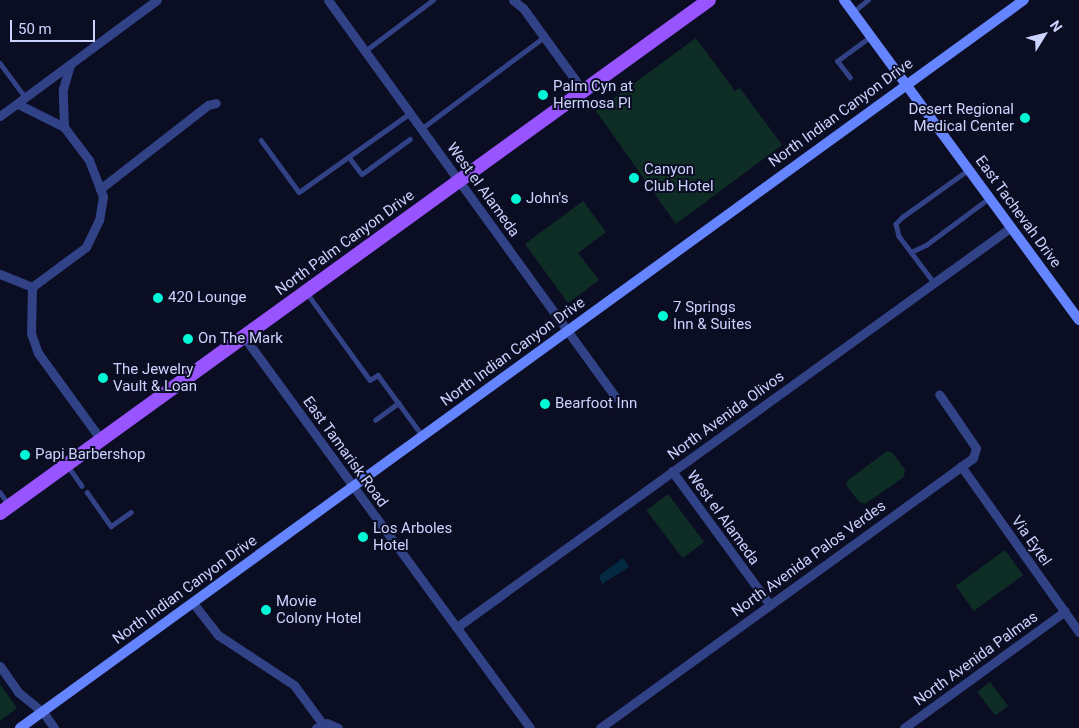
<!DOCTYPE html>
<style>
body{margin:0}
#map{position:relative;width:1079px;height:728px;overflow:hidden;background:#0b0d23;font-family:Roboto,sans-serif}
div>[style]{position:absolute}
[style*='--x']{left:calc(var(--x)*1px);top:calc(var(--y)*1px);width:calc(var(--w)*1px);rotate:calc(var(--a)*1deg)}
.green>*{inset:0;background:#0d2d25;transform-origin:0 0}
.water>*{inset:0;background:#042a43}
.lane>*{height:4.5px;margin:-2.25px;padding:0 2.25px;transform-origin:2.25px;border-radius:2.25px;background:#314287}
.street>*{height:9px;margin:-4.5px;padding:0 4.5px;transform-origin:4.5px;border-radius:4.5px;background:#314287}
.secondary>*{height:10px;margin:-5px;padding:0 5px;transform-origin:5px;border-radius:5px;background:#6485ff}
.primary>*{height:14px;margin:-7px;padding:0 7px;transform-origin:7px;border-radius:7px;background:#9754ff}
.dots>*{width:14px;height:14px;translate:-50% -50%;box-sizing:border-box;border:2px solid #0b0d23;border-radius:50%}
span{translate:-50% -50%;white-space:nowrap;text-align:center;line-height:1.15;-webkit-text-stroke:4px #0b0d23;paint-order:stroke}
.poi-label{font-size:15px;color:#cdd3ff}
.left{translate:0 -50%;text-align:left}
.right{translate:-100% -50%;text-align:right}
.street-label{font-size:15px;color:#cdd3ff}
.north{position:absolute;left:1019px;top:10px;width:50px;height:50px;-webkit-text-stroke:4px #0b0d23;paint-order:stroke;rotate:54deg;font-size:14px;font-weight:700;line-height:20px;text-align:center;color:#cdd3ff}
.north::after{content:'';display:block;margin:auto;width:18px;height:22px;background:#cdd3ff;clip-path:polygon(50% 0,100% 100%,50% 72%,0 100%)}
.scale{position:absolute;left:10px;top:20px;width:85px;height:22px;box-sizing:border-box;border:2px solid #cdd3ff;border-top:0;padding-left:6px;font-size:15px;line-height:18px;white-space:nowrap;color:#cdd3ff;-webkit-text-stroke:4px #0b0d23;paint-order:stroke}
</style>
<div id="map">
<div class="green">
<i style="clip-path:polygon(696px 38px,735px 91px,740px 88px,782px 145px,676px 224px,596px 111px)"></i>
<i style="clip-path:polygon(583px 201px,606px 232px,578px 253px,599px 280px,568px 303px,525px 244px)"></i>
<i style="clip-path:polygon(887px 451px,893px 453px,905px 470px,904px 477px,865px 504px,859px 502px,846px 485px,848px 480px)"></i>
<i style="left:668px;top:494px;width:60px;height:27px;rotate:53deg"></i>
<i style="left:1005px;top:550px;width:31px;height:61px;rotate:54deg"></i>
<i style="left:990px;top:682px;width:30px;height:16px;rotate:53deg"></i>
<i style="clip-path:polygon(0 684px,17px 708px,0 721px)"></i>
</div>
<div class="water">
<i style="clip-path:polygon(623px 558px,629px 567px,602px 584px,599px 576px)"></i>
</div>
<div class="lane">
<i style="--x:853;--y:12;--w:19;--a:-39"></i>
<i style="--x:365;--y:51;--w:85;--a:-36.9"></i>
<i style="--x:0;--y:63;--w:44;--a:53.4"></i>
<i style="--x:850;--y:78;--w:21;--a:-127"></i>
<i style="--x:837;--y:61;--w:41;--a:-36"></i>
<i style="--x:421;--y:129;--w:154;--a:-36.8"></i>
<i style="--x:261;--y:140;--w:64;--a:53.8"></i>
<i style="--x:299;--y:192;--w:136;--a:-35.4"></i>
<i style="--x:349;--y:157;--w:21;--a:53"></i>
<i style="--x:362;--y:174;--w:59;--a:-36.1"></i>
<i style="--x:969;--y:170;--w:81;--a:144.5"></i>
<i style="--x:903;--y:217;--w:10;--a:135"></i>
<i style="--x:896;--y:224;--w:12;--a:76"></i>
<i style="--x:899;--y:236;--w:20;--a:53"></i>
<i style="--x:911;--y:252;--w:17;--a:-25"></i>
<i style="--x:926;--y:245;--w:79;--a:-36.7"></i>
<i style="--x:911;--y:252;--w:39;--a:53"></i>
<i style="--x:307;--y:293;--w:107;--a:54.1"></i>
<i style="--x:370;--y:380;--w:9;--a:-32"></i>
<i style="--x:378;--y:375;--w:74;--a:53.7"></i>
<i style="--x:375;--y:420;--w:29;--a:-36"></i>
<i style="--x:68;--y:466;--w:24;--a:55"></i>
<i style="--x:0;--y:492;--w:16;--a:55"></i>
<i style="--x:87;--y:492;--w:42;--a:54.8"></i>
<i style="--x:111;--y:526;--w:24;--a:-35"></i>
</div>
<div class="street">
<i style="--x:328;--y:0;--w:490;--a:54.1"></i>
<i style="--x:513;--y:0;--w:13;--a:39"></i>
<i style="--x:523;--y:8;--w:104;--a:54"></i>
<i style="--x:18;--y:104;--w:51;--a:26.6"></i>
<i style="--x:64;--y:127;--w:41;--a:52.9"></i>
<i style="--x:89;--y:160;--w:39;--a:69"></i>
<i style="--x:103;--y:196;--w:24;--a:99"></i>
<i style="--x:99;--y:220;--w:30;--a:116"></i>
<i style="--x:86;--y:247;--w:67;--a:143.5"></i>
<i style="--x:0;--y:116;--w:195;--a:-36.5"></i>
<i style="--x:64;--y:127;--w:38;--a:-92"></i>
<i style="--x:63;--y:89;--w:25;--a:-74"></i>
<i style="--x:100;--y:189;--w:137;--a:-37.9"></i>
<i style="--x:208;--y:105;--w:8;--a:-14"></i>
<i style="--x:0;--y:274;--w:35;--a:22"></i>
<i style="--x:32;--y:287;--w:46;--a:91.2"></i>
<i style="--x:31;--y:333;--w:21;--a:71"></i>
<i style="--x:38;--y:353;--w:109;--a:54"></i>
<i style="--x:244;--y:337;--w:484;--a:53.8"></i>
<i style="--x:961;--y:466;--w:204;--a:54.6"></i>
<i style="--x:672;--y:471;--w:166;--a:53.8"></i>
<i style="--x:193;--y:603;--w:41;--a:52"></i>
<i style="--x:218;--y:635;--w:91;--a:33.3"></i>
<i style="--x:294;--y:685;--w:47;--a:53.6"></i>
<i style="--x:457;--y:627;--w:682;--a:-35.81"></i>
<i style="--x:0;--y:666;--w:32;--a:55"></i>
<i style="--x:18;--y:692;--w:32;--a:39"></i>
<i style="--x:43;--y:712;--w:19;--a:55"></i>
<i style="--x:316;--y:728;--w:12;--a:-24"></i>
<i style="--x:327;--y:723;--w:12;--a:24"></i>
<i style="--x:600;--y:728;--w:460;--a:-35.9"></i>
<i style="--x:973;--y:458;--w:10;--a:-73"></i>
<i style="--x:976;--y:448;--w:65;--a:-124.4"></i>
<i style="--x:904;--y:728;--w:199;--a:-36"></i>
</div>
<div class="secondary">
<i style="--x:844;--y:0;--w:397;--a:53.7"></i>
<i style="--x:20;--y:728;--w:1240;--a:-35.95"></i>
</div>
<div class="primary">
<i style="--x:0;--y:513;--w:875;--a:-35.89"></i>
</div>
<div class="dots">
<i style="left:543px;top:95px;background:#00f8d6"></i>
<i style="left:1025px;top:118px;background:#00f8d6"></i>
<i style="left:634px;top:178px;background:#00f8d6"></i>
<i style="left:516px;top:199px;background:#00f8d6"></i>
<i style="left:158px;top:298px;background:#00f8d6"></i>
<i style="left:663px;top:316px;background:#00f8d6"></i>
<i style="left:188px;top:339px;background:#00f8d6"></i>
<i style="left:103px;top:378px;background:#00f8d6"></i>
<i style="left:545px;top:404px;background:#00f8d6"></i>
<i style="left:25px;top:455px;background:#00f8d6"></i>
<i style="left:363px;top:537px;background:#00f8d6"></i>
<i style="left:266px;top:610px;background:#00f8d6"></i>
</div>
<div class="poi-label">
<span class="left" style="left:553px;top:95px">Palm Cyn at<br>Hermosa Pl</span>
<span class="right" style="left:1014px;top:118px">Desert Regional<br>Medical Center</span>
<span class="left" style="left:644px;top:178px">Canyon<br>Club Hotel</span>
<span class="left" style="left:526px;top:199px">John's</span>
<span class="left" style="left:168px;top:298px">420 Lounge</span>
<span class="left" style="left:673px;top:316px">7 Springs<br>Inn &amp; Suites</span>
<span class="left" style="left:198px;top:339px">On The Mark</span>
<span class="left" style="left:113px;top:378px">The Jewelry<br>Vault &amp; Loan</span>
<span class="left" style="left:555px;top:404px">Bearfoot Inn</span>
<span class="left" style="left:35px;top:455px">Papi Barbershop</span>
<span class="left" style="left:373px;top:537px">Los Arboles<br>Hotel</span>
<span class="left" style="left:276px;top:610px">Movie<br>Colony Hotel</span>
</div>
<div class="street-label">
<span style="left:841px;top:113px;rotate:-36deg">North Indian Canyon Drive</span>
<span style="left:483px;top:190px;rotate:54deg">West el Alameda</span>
<span style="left:1018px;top:212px;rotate:54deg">East Tachevah Drive</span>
<span style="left:345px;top:243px;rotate:-36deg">North Palm Canyon Drive</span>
<span style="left:513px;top:352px;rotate:-36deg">North Indian Canyon Drive</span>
<span style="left:726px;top:416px;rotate:-36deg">North Avenida Olivos</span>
<span style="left:345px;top:452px;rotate:54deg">East Tamarisk Road</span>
<span style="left:723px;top:518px;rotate:54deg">West el Alameda</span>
<span style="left:1031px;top:541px;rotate:55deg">Via Eytel</span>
<span style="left:809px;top:559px;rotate:-36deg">North Avenida Palos Verdes</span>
<span style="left:185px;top:590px;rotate:-36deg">North Indian Canyon Drive</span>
<span style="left:976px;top:659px;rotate:-36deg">North Avenida Palmas</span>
</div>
<div class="north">N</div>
<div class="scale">50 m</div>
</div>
